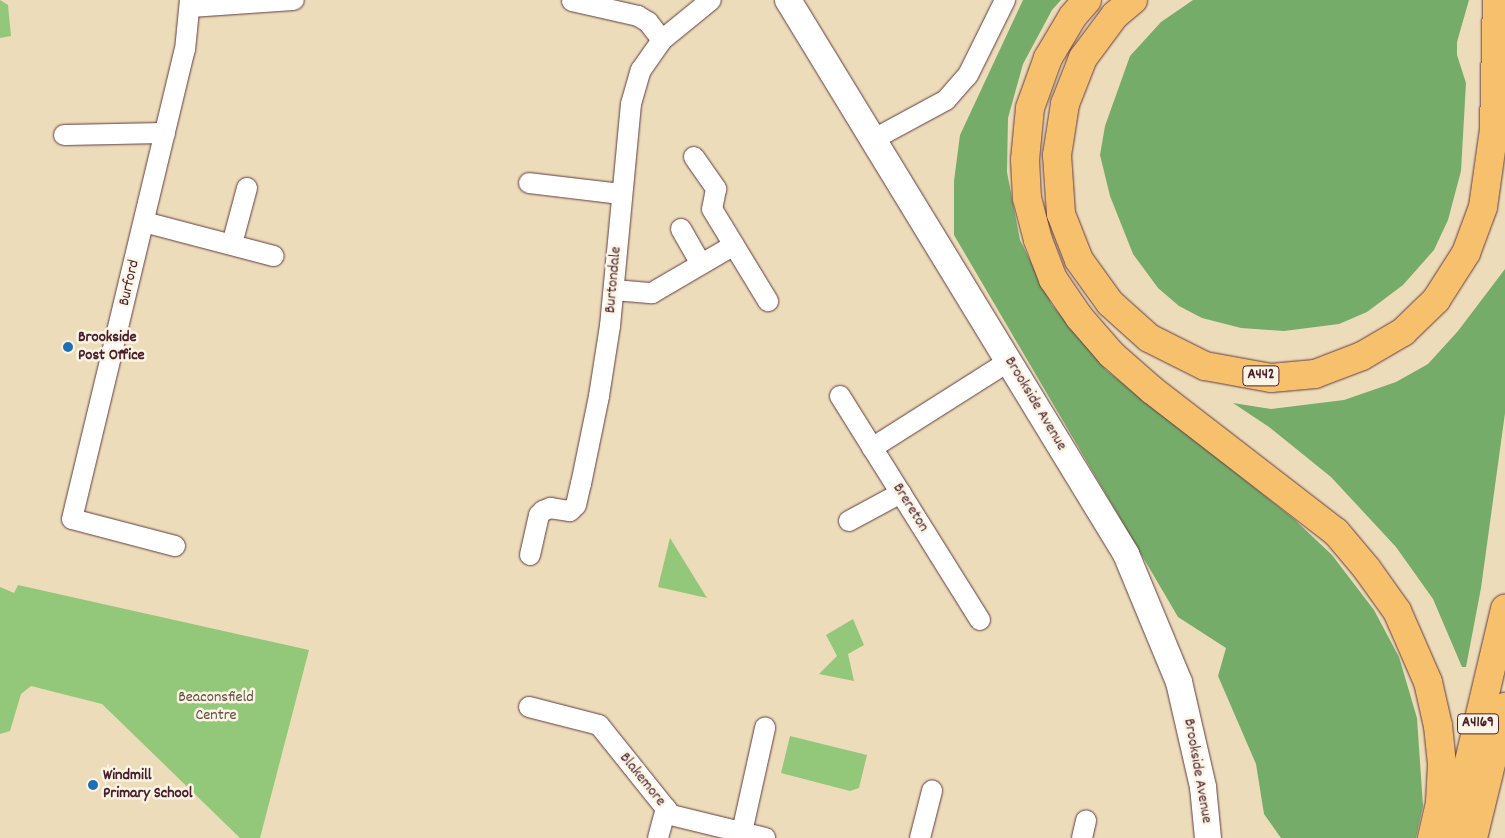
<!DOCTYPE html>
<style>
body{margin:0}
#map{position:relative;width:1505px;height:838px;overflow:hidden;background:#eddcb9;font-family:Dekko,sans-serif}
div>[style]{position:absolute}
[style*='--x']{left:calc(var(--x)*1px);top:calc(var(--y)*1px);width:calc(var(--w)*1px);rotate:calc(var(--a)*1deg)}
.green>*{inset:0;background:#93c87a}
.forest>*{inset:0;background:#76ac6a}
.roads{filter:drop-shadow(0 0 1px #623b40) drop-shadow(0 0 1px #623b40)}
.minor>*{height:20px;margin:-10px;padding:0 10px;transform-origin:10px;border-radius:10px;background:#fff}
.tertiary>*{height:26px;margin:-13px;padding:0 13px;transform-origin:13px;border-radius:13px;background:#fff}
.primary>*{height:28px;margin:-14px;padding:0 14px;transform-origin:14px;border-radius:14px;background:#f7c06c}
.trunk>*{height:28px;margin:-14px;padding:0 14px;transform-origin:14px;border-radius:14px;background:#f7c06c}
.dots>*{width:14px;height:14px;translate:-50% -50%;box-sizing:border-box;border:2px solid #fcf5e5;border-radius:50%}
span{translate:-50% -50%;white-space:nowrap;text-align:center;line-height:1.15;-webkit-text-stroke:5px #fcf5e5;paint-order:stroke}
.shield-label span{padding:1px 4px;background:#fcf5e5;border:1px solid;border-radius:4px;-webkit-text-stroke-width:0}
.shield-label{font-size:15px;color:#4a1f2b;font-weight:700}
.street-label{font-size:16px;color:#4a1f2b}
.poi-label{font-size:16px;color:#4a1f2b;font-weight:700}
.left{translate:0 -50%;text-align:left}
.park-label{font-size:16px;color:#605243}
</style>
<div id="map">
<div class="green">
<i style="clip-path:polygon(0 0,8px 5px,11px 36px,0 38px)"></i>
<i style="clip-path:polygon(670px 538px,707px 598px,658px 587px)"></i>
<i style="clip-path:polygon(18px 585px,309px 650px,260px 838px,240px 838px,102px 704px,31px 686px,21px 694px,10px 731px,0 734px,0 587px,14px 593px)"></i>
<i style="clip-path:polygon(853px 619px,864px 645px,848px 654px,854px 681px,819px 674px,837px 656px,826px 635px)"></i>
<i style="clip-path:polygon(790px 736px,867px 755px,859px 788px,850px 791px,781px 773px)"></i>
</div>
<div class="forest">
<i style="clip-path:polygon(1023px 0,1061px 0,1052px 10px,1023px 64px,1008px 118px,1007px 172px,1020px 240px,1052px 305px,1106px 370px,1294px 519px,1332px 555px,1374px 610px,1399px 657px,1417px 718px,1423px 806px,1416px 838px,1281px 838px,1264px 814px,1256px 764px,1218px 676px,1226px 648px,1178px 617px,954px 235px,954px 181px,960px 135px)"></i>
<i style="clip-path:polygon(1193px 0,1469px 0,1457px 42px,1457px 55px,1466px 83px,1461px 171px,1448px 220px,1434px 250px,1403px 285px,1367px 312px,1339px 324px,1284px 331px,1241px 328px,1202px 318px,1179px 306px,1158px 288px,1133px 254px,1110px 196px,1100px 155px,1105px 126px,1130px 56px,1161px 22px)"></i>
<i style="clip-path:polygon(1505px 269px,1505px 413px,1481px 588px,1466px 667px,1462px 667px,1433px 599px,1396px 547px,1331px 477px,1269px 427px,1233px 403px,1271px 409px,1344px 400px,1396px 382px,1428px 364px,1458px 331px)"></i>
</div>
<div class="roads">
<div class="minor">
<i style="--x:572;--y:1;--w:68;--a:12.8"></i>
<i style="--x:638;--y:16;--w:12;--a:31"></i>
<i style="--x:648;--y:22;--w:23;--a:52"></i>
<i style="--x:190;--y:7;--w:104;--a:-3.9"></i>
<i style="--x:64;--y:135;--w:101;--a:-1.1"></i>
<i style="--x:874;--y:139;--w:82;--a:-28.4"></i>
<i style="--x:946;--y:100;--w:33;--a:-49"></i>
<i style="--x:968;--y:75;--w:84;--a:-63.7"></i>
<i style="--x:694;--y:157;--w:39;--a:55"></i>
<i style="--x:716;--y:189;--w:20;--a:101"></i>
<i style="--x:712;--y:209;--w:108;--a:58.7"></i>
<i style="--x:529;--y:183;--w:93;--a:6.8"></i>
<i style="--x:144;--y:222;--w:134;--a:14.7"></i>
<i style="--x:681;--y:229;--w:40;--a:60.3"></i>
<i style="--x:232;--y:244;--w:58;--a:-75"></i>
<i style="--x:614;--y:290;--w:38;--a:5"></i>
<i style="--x:652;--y:293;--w:95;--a:-30.3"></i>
<i style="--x:840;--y:396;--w:264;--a:58"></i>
<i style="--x:872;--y:448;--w:162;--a:-32.4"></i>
<i style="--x:849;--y:521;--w:59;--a:-28.3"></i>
<i style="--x:175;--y:546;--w:106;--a:-165.3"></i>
<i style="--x:72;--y:519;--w:482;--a:-76.5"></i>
<i style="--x:185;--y:50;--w:50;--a:-84.3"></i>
<i style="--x:530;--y:555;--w:41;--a:-77.3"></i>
<i style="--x:539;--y:515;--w:6;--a:-45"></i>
<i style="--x:543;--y:511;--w:8;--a:-23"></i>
<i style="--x:550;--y:508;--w:20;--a:9"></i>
<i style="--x:570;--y:511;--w:8;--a:-45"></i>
<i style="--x:576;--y:505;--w:22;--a:-77"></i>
<i style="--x:581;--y:484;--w:90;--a:-78.4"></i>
<i style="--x:599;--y:396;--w:71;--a:-81.1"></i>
<i style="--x:610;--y:326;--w:223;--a:-84.6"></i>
<i style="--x:631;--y:104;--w:35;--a:-74"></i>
<i style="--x:641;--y:70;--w:37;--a:-55"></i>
<i style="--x:662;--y:40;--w:63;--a:-39.2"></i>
<i style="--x:529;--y:707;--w:72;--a:14.4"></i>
<i style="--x:599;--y:725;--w:115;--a:51.3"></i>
<i style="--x:671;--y:815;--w:97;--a:13.7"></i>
<i style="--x:742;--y:832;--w:107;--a:-77.5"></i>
<i style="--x:658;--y:838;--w:31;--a:-75"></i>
<i style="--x:920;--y:838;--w:49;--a:-75.7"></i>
<i style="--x:1082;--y:838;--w:18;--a:-77"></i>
</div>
<div class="tertiary">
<i style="--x:788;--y:0;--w:649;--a:58.61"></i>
<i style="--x:1126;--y:554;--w:139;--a:67.5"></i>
<i style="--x:1179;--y:682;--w:108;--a:77.1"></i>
<i style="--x:1203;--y:787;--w:51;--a:84.4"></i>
</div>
<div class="primary">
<i style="--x:1087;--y:0;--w:21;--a:131"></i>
<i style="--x:1073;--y:16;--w:49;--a:120.8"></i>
<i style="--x:1048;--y:58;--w:53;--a:109.8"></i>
<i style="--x:1030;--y:108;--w:52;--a:95.5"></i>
<i style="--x:1025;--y:160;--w:38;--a:87"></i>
<i style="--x:1027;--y:198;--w:43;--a:75.3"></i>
<i style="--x:1038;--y:240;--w:42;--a:69"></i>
<i style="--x:1053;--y:279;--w:46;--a:55.6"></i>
<i style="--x:1079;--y:317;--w:49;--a:49.1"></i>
<i style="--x:1111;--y:354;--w:55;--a:41.3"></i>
<i style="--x:1152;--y:390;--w:232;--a:37.7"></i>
<i style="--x:1336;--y:532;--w:48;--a:50"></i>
<i style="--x:1367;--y:569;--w:52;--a:54.5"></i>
<i style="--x:1397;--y:611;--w:77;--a:66.4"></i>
<i style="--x:1428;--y:682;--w:45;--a:77.2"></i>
<i style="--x:1438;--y:726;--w:38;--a:84"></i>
<i style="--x:1442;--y:764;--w:39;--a:93"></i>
<i style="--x:1440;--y:803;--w:36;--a:103"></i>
<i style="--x:1449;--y:834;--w:62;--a:-74.2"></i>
<i style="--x:1466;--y:774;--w:170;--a:-76.7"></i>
<i style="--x:1473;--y:838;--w:135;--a:-76.3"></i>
</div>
<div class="trunk">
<i style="--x:1133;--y:0;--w:23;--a:140"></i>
<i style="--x:1115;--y:15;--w:54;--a:126.7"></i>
<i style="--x:1083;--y:58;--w:49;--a:111.4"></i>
<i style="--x:1065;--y:104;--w:52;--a:98.9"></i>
<i style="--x:1057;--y:155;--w:59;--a:86.1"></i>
<i style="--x:1061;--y:214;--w:49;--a:68.6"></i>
<i style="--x:1079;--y:260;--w:53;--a:54.2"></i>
<i style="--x:1110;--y:303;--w:52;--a:41.9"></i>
<i style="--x:1149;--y:338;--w:63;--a:26.6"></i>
<i style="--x:1205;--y:366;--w:67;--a:10.3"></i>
<i style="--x:1271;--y:378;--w:44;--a:-5.2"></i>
<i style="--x:1315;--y:374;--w:50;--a:-21"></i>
<i style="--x:1362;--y:356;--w:48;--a:-30.3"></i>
<i style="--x:1403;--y:332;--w:46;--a:-44.1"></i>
<i style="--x:1436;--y:300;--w:56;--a:-57.4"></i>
<i style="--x:1466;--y:253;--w:49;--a:-69.7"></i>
<i style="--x:1483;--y:207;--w:78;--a:-81.9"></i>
<i style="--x:1494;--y:130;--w:130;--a:-88.7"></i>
</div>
</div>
<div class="dots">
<i style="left:68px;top:347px;background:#1f6fb2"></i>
<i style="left:93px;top:785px;background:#1f6fb2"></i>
</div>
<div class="shield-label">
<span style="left:1261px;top:376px">A442</span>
<span style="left:1478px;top:724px">A4169</span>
</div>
<div class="street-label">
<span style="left:614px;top:280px;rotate:-85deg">Burtondale</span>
<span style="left:130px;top:283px;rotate:-77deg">Burford</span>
<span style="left:1035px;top:404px;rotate:59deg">Brookside Avenue</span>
<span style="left:910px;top:508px;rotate:58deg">Brereton</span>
<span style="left:1197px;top:771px;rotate:80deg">Brookside Avenue</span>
<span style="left:642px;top:780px;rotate:51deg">Blakemore</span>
</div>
<div class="poi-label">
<span class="left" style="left:78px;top:347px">Brookside<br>Post Office</span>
<span class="left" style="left:103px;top:785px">Windmill<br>Primary School</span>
</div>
<div class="park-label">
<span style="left:216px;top:707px">Beaconsfield<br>Centre</span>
</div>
</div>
